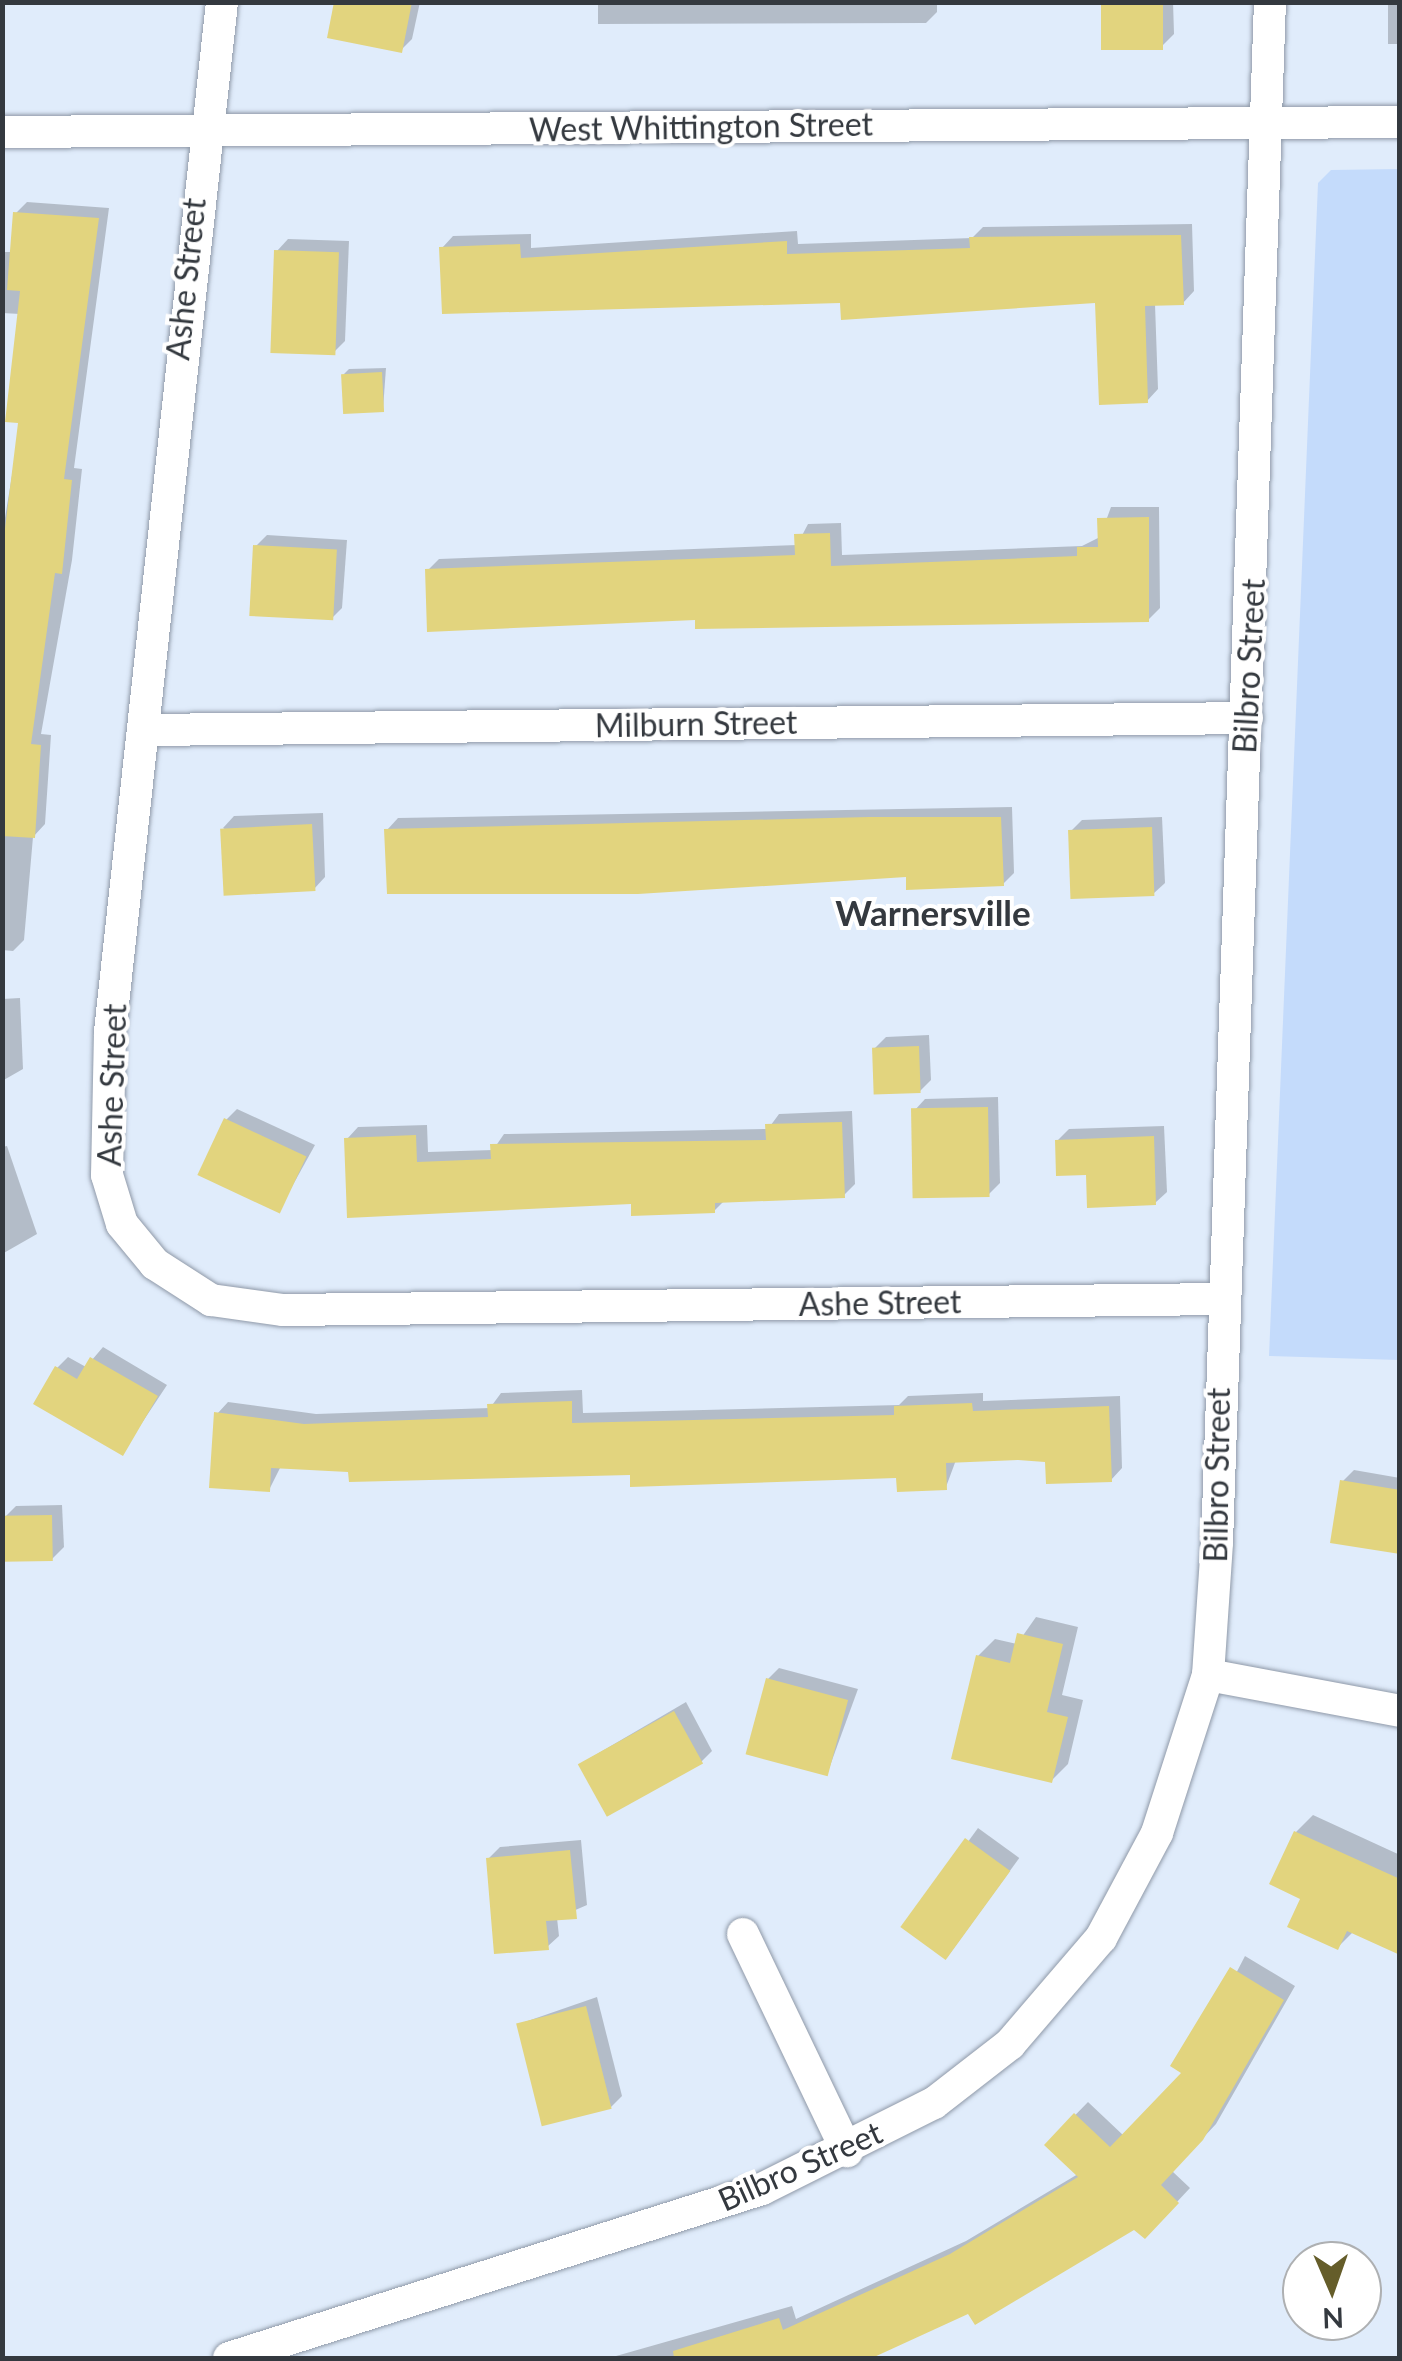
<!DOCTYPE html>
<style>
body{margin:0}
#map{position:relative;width:1402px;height:2361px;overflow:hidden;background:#e0ecfb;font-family:Lato,sans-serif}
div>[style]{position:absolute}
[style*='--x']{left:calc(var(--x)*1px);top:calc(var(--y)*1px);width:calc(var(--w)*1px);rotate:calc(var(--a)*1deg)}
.green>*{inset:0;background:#c4dbfb}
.shadow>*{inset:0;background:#0003;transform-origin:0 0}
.building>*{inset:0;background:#e2d47e;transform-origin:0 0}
.roads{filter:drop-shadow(0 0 2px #8f99a8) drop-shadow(0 0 2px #8f99a8)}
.street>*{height:32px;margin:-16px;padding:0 16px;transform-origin:16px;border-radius:16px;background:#fff}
span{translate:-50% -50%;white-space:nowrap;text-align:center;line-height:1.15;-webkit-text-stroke:8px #fff;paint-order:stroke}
.street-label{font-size:32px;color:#34393f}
.neighbourhood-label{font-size:35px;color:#34393f;font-weight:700}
.frame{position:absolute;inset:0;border:5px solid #34393f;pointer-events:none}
.north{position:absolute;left:1282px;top:2241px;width:100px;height:100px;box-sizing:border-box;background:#fff;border:2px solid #aeb0b2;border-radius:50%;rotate:178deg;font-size:28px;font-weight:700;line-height:40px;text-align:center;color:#34393f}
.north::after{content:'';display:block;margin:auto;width:35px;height:45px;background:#655d2a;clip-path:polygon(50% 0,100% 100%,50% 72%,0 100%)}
</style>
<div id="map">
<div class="green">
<i style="clip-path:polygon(1399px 169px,1399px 1360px,1269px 1356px,1318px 183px,1331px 170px)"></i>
</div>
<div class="shadow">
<i style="clip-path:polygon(337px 2px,420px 2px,412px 39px,401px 50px)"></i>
<i style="clip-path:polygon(598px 2px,937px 2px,937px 12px,926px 23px,598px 24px)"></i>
<i style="clip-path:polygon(1106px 2px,1173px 2px,1174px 34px,1163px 45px)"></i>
<i style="left:1388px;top:2px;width:12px;height:42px"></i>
<i style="clip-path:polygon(27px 202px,109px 208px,74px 468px,82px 469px,72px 560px,41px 734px,51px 735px,45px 824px,33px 837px,24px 940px,13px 951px,2px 950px,2px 536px,21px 421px,20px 314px,2px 313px,2px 252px,12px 252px,16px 213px)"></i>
<i style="clip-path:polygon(1192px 224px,1194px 291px,1183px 303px,1155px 304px,1158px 389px,1147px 401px,1097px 301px,842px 301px,442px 248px,453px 236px,531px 234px,531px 248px,797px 231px,798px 244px,972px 238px,983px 227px)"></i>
<i style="clip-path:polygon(288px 239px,349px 241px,345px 341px,334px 352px,277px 251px)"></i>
<i style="clip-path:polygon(386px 368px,383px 409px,344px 374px,349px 369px)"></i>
<i style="clip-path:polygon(1111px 507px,1159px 507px,1160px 608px,1148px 620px,697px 617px,428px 570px,439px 559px,797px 545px,808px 524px,841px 523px,842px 555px,1082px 546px,1100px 537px)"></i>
<i style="clip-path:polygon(267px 535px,347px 540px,342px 608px,331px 619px,256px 546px)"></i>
<i style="clip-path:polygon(1012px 807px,1014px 873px,1003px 884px,387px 830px,398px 818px)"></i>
<i style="clip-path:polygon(323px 813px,325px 877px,314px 889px,223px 828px,234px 816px)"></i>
<i style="clip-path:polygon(1162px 817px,1165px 883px,1153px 894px,1071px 831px,1082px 820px)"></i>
<i style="clip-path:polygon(20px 998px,23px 1069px,2px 1081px,2px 999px)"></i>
<i style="clip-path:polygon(929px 1035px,931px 1080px,920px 1091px,875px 1048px,886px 1037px)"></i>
<i style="clip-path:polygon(998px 1097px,1000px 1183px,989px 1194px,914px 1111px,925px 1099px)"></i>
<i style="clip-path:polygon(237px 1109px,315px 1145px,279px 1210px,226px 1120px)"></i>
<i style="clip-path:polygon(852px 1111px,855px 1184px,843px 1196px,725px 1200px,714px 1211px,633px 1201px,349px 1216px,347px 1139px,358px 1127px,427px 1125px,428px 1152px,493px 1150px,504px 1134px,768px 1129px,779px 1114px)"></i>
<i style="clip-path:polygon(1164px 1126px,1167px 1192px,1155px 1203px,1089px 1172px,1057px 1141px,1069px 1129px)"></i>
<i style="clip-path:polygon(7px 1146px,37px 1234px,2px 1254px,2px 1147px)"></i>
<i style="clip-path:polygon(103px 1347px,167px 1385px,122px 1453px,57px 1368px,68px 1357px,86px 1367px)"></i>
<i style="clip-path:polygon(582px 1390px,583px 1413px,899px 1405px,908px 1396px,983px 1393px,983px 1401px,1120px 1396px,1122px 1468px,1111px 1480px,1048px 1460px,956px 1460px,946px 1487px,899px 1475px,281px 1466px,269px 1490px,217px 1414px,228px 1402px,316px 1414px,490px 1408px,501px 1393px)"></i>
<i style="clip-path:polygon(1354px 1470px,1400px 1478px,1400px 1552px,1343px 1481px)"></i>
<i style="clip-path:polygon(62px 1505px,64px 1547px,52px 1559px,4px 1518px,16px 1506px)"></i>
<i style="clip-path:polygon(1036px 1617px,1078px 1627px,1062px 1695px,1083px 1700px,1068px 1764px,1051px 1781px,978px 1656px,995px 1639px,1017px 1644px)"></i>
<i style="clip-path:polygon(779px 1668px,858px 1689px,827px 1774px,768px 1679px)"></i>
<i style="clip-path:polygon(686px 1702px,712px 1751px,701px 1762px,580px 1764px)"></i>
<i style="clip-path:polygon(1313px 1815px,1400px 1855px,1400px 1952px,1354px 1931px,1338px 1947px,1303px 1897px,1296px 1832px)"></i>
<i style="left:978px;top:1828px;width:51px;height:123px;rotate:36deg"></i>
<i style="clip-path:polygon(581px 1840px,587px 1905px,557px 1918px,559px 1936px,547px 1947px,488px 1859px,500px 1847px)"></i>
<i style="clip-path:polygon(1245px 1956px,1295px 1986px,1216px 2124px,1172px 2171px,1190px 2188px,1145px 2236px,1135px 2226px,969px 2311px,838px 2358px,609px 2358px,792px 2306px,796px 2319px,966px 2241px,1078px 2174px,1047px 2144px,1088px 2102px,1124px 2136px,1185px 2072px)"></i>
<i style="clip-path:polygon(597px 1997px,622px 2096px,611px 2107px,519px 2024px)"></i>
</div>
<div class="building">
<i style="clip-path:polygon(334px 2px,412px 2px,402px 53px,327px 38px)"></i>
<i style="left:1101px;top:2px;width:62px;height:48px"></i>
<i style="clip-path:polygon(13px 212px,99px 218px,64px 479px,72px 480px,62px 574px,55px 573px,31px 744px,41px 745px,35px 838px,2px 836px,2px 553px,18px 423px,5px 422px,20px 291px,7px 290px)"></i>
<i style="clip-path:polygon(1181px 235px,1184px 305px,1145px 306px,1148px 403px,1099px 405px,1095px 303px,841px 320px,840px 303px,442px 314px,439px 247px,520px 244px,521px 258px,787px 241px,787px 254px,970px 248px,969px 237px)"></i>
<i style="left:274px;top:250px;width:65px;height:103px;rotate:2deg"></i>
<i style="left:382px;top:372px;width:40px;height:41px;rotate:87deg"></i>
<i style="clip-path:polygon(1149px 517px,1149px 622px,695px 629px,695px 620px,427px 632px,425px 569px,795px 555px,794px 534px,830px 533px,831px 566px,1077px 556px,1077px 547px,1098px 547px,1097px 518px)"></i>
<i style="left:253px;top:545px;width:84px;height:71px;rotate:3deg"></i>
<i style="clip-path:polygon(869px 817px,1001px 817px,1004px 886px,906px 890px,906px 877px,638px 894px,387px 894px,384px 829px)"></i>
<i style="left:312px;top:824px;width:67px;height:92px;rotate:87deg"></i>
<i style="left:1152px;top:827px;width:69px;height:84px;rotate:88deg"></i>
<i style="left:919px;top:1046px;width:47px;height:47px;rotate:88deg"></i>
<i style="left:988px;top:1107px;width:90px;height:77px;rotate:89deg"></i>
<i style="left:224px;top:1118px;width:91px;height:63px;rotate:25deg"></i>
<i style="clip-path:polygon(842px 1122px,845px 1198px,715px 1203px,715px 1213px,631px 1216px,631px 1204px,347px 1218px,344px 1138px,416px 1135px,417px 1162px,491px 1159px,490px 1144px,766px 1140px,765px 1124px)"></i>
<i style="clip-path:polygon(1154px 1136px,1156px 1205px,1087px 1208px,1086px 1175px,1056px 1176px,1055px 1140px)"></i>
<i style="clip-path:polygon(90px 1357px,158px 1396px,123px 1456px,33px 1404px,55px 1366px,77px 1379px)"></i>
<i style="clip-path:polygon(572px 1401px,572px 1423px,894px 1415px,894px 1406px,972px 1403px,973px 1411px,1109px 1406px,1112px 1482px,1046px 1484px,1045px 1462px,1018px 1460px,946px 1463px,947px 1490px,897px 1492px,896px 1478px,630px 1487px,630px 1475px,349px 1482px,348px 1472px,271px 1468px,270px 1492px,209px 1488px,214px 1412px,304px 1424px,488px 1417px,487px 1404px)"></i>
<i style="clip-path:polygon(1340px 1480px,1400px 1490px,1400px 1554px,1330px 1543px)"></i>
<i style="left:52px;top:1515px;width:46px;height:50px;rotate:89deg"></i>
<i style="clip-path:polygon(1017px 1633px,1063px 1644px,1047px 1712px,1068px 1717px,1052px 1783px,951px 1759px,976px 1655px,1010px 1663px)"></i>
<i style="left:766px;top:1678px;width:85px;height:79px;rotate:15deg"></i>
<i style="left:674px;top:1711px;width:60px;height:110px;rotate:61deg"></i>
<i style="clip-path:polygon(1294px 1831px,1400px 1879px,1400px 1955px,1347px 1931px,1338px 1950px,1287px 1927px,1300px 1899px,1269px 1884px)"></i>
<i style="left:965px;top:1838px;width:56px;height:110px;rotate:36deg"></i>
<i style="clip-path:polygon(570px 1850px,577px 1919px,546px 1921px,549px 1950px,494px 1954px,486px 1858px)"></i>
<i style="clip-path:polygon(1230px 1967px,1284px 2000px,1203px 2140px,1161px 2185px,1179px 2203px,1145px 2239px,1134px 2230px,975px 2325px,968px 2314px,872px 2358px,674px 2358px,673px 2351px,779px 2318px,783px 2330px,950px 2254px,1078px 2177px,1044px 2145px,1074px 2113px,1110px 2147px,1181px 2073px,1170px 2066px)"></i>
<i style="left:586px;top:2006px;width:106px;height:72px;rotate:76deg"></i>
</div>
<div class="roads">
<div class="street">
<i style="--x:222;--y:2;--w:1036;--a:96.21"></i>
<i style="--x:110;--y:1032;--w:143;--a:91.2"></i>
<i style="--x:107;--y:1175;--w:51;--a:73"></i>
<i style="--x:122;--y:1224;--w:52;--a:50.5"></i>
<i style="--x:155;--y:1264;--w:67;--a:32.7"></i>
<i style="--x:211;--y:1300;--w:73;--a:7.9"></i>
<i style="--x:283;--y:1310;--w:936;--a:-0.67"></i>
<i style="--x:2;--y:132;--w:1398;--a:-0.41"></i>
<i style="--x:144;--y:730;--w:1103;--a:-0.62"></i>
<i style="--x:1208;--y:1675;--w:195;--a:10.6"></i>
<i style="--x:743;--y:1934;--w:241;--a:64.4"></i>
<i style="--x:229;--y:2358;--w:559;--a:-17.59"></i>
<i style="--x:762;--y:2189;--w:192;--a:-26.6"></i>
<i style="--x:934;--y:2103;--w:96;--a:-37.8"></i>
<i style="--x:1010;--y:2044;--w:140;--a:-49.4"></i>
<i style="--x:1101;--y:1938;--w:119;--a:-61.9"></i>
<i style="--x:1157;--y:1833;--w:166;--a:-72.1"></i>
<i style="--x:1208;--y:1675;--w:133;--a:-86.1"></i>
<i style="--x:1217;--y:1542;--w:1541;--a:-88.03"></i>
</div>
</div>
<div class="street-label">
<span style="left:701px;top:127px;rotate:-1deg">West Whittington Street</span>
<span style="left:186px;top:279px;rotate:-84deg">Ashe Street</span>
<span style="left:1249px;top:666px;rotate:-87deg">Bilbro Street</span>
<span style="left:696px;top:724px;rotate:-1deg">Milburn Street</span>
<span style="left:112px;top:1085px;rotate:-88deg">Ashe Street</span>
<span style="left:880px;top:1303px;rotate:-1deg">Ashe Street</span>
<span style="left:1217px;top:1475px;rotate:-89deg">Bilbro Street</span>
<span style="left:800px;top:2166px;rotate:-24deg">Bilbro Street</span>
</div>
<div class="neighbourhood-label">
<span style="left:933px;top:912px">Warnersville</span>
</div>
<div class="frame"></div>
<div class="north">N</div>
</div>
